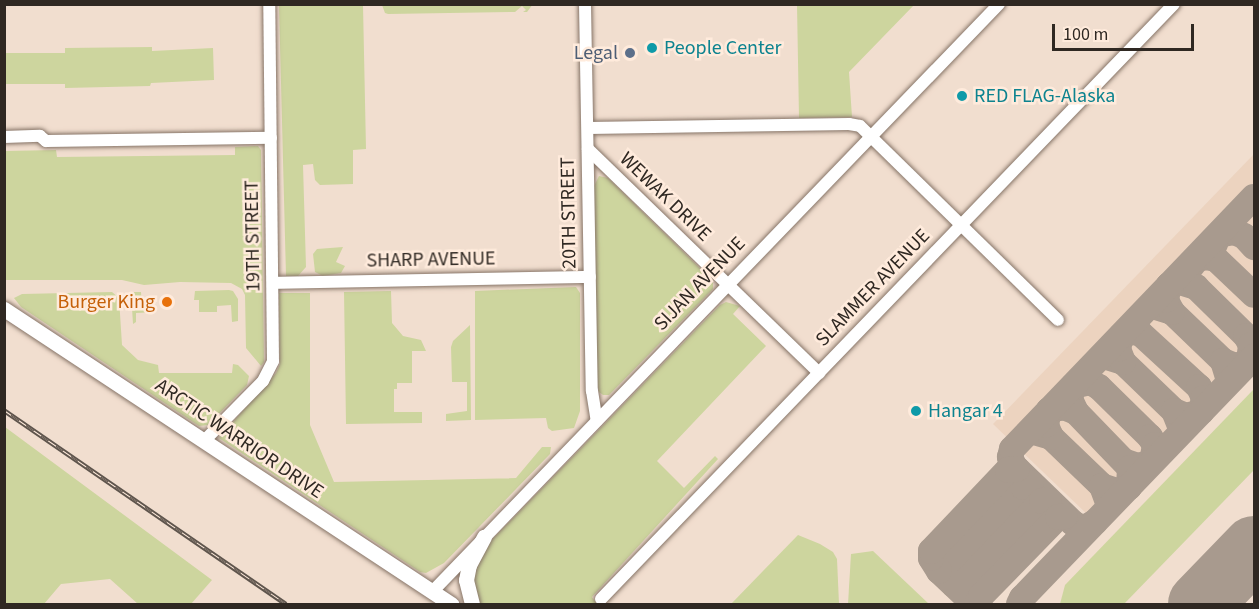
<!DOCTYPE html>
<style>
body{margin:0}
#map{position:relative;width:1259px;height:609px;overflow:hidden;background:#f1decf;font-family:"Source Sans 3",sans-serif}
div>[style]{position:absolute}
[style*='--x']{left:calc(var(--x)*1px);top:calc(var(--y)*1px);width:calc(var(--w)*1px);rotate:calc(var(--a)*1deg)}
.built>*{inset:0;background:#ecd3bf}
.green>*{inset:0;background:#cdd59e}
.taxiway>*{height:26px;margin:-13px;padding:0 13px;transform-origin:13px;border-radius:13px;background:#a89a8e}
.runway>*{height:64px;margin:-32px;padding:0 32px;transform-origin:32px;border-radius:32px;background:#a89a8e}
.roads{filter:drop-shadow(0 0 2px #867467) drop-shadow(0 0 2px #867467)}
.minor>*{height:12px;margin:-6px;padding:0 6px;transform-origin:6px;border-radius:6px;background:#fff}
.major>*{height:15px;margin:-7.5px;padding:0 7.5px;transform-origin:7.5px;border-radius:7.5px;background:#fff}
.rail>*{height:5px;margin-top:-2.5px;transform-origin:0;background:repeating-linear-gradient(90deg,#ffebdc 0 9px,#5f554d 0 18px);box-sizing:border-box;border-block:2px solid #5f554d}
.dots>*{width:16px;height:16px;translate:-50% -50%;box-sizing:border-box;border:3px solid #ffebdc;border-radius:50%}
span{translate:-50% -50%;white-space:nowrap;text-align:center;line-height:1.15;-webkit-text-stroke:5px #ffebdc;paint-order:stroke}
.culture-label{font-size:20px;color:#0d838f}
.left{translate:0 -50%;text-align:left}
.service-label{font-size:20px;color:#4e5e75}
.right{translate:-100% -50%;text-align:right}
.street-label{font-size:20px;color:#2f2822}
.food-label{font-size:20px;color:#c56008}
.frame{position:absolute;inset:0;border:6px solid #2f2822;pointer-events:none}
.scale{position:absolute;left:1052px;top:24px;width:142px;height:27px;box-sizing:border-box;border:3px solid #2f2822;border-top:0;padding-left:8px;font-size:18px;line-height:21px;white-space:nowrap;color:#2f2822;-webkit-text-stroke:4px #ffebdc;paint-order:stroke}
</style>
<div id="map">
<div class="built">
<i style="clip-path:polygon(1254px 154px,1254px 347px,1090px 517px,993px 424px)"></i>
</div>
<div class="green">
<i style="clip-path:polygon(533px 4px,527px 12px,523px 12px,526px 10px,522px 6px,515px 12px,388px 14px,385px 13px,382px 5px)"></i>
<i style="clip-path:polygon(279px 5px,363px 5px,366px 149px,353px 150px,353px 184px,320px 185px,315px 180px,313px 164px,303px 165px,306px 267px,298px 276px,286px 276px)"></i>
<i style="clip-path:polygon(797px 5px,914px 5px,849px 72px,852px 117px,799px 118px)"></i>
<i style="clip-path:polygon(152px 47px,152px 51px,213px 48px,214px 80px,151px 83px,150px 86px,65px 88px,65px 84px,5px 84px,5px 53px,65px 53px,65px 48px)"></i>
<i style="clip-path:polygon(258px 146px,261px 150px,264px 362px,261px 366px,246px 348px,245px 295px,242px 289px,231px 283px,180px 282px,144px 285px,122px 280px,5px 280px,5px 151px,56px 150px,57px 157px,235px 155px,235px 147px)"></i>
<i style="clip-path:polygon(599px 176px,608px 178px,713px 281px,713px 289px,609px 395px,603px 395px,599px 392px,597px 383px,594px 186px)"></i>
<i style="clip-path:polygon(343px 247px,336px 262px,345px 266px,341px 273px,323px 276px,315px 272px,313px 254px,317px 249px)"></i>
<i style="clip-path:polygon(576px 287px,580px 293px,580px 411px,574px 428px,552px 431px,548px 428px,546px 418px,475px 420px,475px 291px)"></i>
<i style="clip-path:polygon(229px 290px,233px 291px,238px 299px,238px 321px,232px 322px,231px 305px,217px 306px,217px 312px,199px 312px,199px 300px,194px 300px,195px 291px)"></i>
<i style="clip-path:polygon(391px 291px,392px 323px,403px 336px,421px 340px,426px 351px,412px 351px,412px 383px,397px 383px,397px 389px,394px 389px,394px 412px,422px 412px,422px 423px,346px 424px,344px 292px)"></i>
<i style="clip-path:polygon(112px 292px,119px 298px,122px 345px,138px 360px,158px 365px,159px 373px,232px 373px,233px 364px,238px 365px,249px 376px,247px 385px,208px 425px,199px 426px,21px 307px,14px 298px,22px 294px)"></i>
<i style="clip-path:polygon(131px 292px,141px 292px,142px 308px,156px 309px,156px 312px,136px 313px,136px 322px,133px 324px)"></i>
<i style="clip-path:polygon(279px 293px,310px 293px,310px 425px,334px 482px,516px 478px,542px 447px,551px 447px,550px 454px,444px 563px,426px 573px,420px 572px,219px 438px,276px 373px,280px 364px)"></i>
<i style="clip-path:polygon(726px 302px,740px 306px,733px 314px,766px 346px,657px 461px,684px 488px,715px 456px,718px 459px,592px 597px,597px 604px,479px 604px,473px 592px,471px 577px,480px 552px,720px 305px)"></i>
<i style="clip-path:polygon(470px 325px,471px 420px,446px 421px,446px 414px,467px 411px,467px 382px,452px 382px,451px 347px,453px 341px)"></i>
<i style="clip-path:polygon(1253px 390px,1254px 470px,1124px 604px,1060px 604px,1065px 585px)"></i>
<i style="clip-path:polygon(4px 427px,5px 427px,212px 580px,191px 604px,138px 604px,110px 579px,61px 584px,44px 604px,5px 604px)"></i>
<i style="clip-path:polygon(798px 535px,820px 544px,833px 552px,837px 559px,839px 604px,731px 604px)"></i>
<i style="clip-path:polygon(873px 551px,929px 604px,848px 604px,851px 554px)"></i>
</div>
<div class="taxiway">
<i style="--x:1215;--y:244;--w:9;--a:-72"></i>
<i style="--x:1218;--y:235;--w:16;--a:-11"></i>
<i style="--x:1234;--y:232;--w:11;--a:22"></i>
<i style="--x:1244;--y:236;--w:15;--a:48"></i>
<i style="--x:1191;--y:267;--w:10;--a:-53"></i>
<i style="--x:1197;--y:259;--w:9;--a:-13"></i>
<i style="--x:1206;--y:257;--w:10;--a:11"></i>
<i style="--x:1216;--y:259;--w:52;--a:43.5"></i>
<i style="--x:1156;--y:307;--w:17;--a:17"></i>
<i style="--x:1172;--y:312;--w:71;--a:43.9"></i>
<i style="--x:1223;--y:361;--w:17;--a:73"></i>
<i style="--x:1172;--y:312;--w:13;--a:-117"></i>
<i style="--x:1166;--y:300;--w:15;--a:-79"></i>
<i style="--x:1169;--y:285;--w:11;--a:-15"></i>
<i style="--x:1180;--y:282;--w:17;--a:17"></i>
<i style="--x:1196;--y:287;--w:70;--a:44.4"></i>
<i style="--x:1246;--y:336;--w:10;--a:61"></i>
<i style="--x:1251;--y:345;--w:17;--a:97"></i>
<i style="--x:1249;--y:362;--w:15;--a:164"></i>
<i style="--x:1235;--y:366;--w:13;--a:-157"></i>
<i style="--x:1107;--y:357;--w:17;--a:17"></i>
<i style="--x:1123;--y:362;--w:71;--a:43.9"></i>
<i style="--x:1174;--y:411;--w:16;--a:68"></i>
<i style="--x:1123;--y:362;--w:14;--a:-111"></i>
<i style="--x:1118;--y:349;--w:13;--a:-77"></i>
<i style="--x:1121;--y:336;--w:11;--a:-22"></i>
<i style="--x:1131;--y:332;--w:9;--a:6"></i>
<i style="--x:1140;--y:333;--w:80;--a:42.5"></i>
<i style="--x:1199;--y:387;--w:12;--a:66"></i>
<i style="--x:1204;--y:398;--w:14;--a:102"></i>
<i style="--x:1201;--y:412;--w:16;--a:165"></i>
<i style="--x:1186;--y:416;--w:13;--a:-157"></i>
<i style="--x:1076;--y:412;--w:14;--a:-115"></i>
<i style="--x:1070;--y:399;--w:13;--a:-77"></i>
<i style="--x:1073;--y:386;--w:17;--a:-13"></i>
<i style="--x:1090;--y:382;--w:10;--a:29"></i>
<i style="--x:1099;--y:387;--w:71;--a:44.4"></i>
<i style="--x:1150;--y:437;--w:9;--a:58"></i>
<i style="--x:1155;--y:445;--w:17;--a:100"></i>
<i style="--x:1152;--y:462;--w:15;--a:164"></i>
<i style="--x:1138;--y:466;--w:13;--a:-162"></i>
<i style="--x:1034;--y:432;--w:18;--a:16"></i>
<i style="--x:1051;--y:437;--w:71;--a:43.9"></i>
<i style="--x:1102;--y:486;--w:15;--a:70"></i>
<i style="--x:1051;--y:437;--w:13;--a:-113"></i>
<i style="--x:1046;--y:425;--w:15;--a:-79"></i>
<i style="--x:1049;--y:410;--w:15;--a:-11"></i>
<i style="--x:1064;--y:407;--w:13;--a:23"></i>
<i style="--x:1076;--y:412;--w:78;--a:46"></i>
<i style="--x:1130;--y:468;--w:19;--a:93"></i>
<i style="--x:1129;--y:487;--w:13;--a:162"></i>
<i style="--x:1117;--y:491;--w:16;--a:-162"></i>
<i style="--x:1095;--y:522;--w:14;--a:150"></i>
<i style="--x:1083;--y:529;--w:12;--a:-149"></i>
<i style="--x:1073;--y:523;--w:82;--a:-136"></i>
<i style="--x:1014;--y:466;--w:10;--a:-114"></i>
<i style="--x:1010;--y:457;--w:8;--a:-76"></i>
<i style="--x:1012;--y:449;--w:349;--a:-46.2"></i>
<i style="--x:954;--y:585;--w:15;--a:-113"></i>
<i style="--x:948;--y:571;--w:7;--a:-74"></i>
<i style="--x:950;--y:564;--w:106;--a:-46.5"></i>
<i style="--x:1023;--y:487;--w:9;--a:-27"></i>
<i style="--x:970;--y:600;--w:13;--a:-113"></i>
<i style="--x:965;--y:588;--w:9;--a:-72"></i>
<i style="--x:968;--y:579;--w:108;--a:-46.5"></i>
<i style="--x:1042;--y:501;--w:7;--a:0"></i>
<i style="--x:974;--y:604;--w:48;--a:-136.7"></i>
<i style="--x:939;--y:571;--w:15;--a:-122"></i>
<i style="--x:931;--y:558;--w:7;--a:-90"></i>
<i style="--x:931;--y:551;--w:112;--a:-46.5"></i>
<i style="--x:1008;--y:470;--w:9;--a:-6"></i>
<i style="--x:977;--y:604;--w:9;--a:-63"></i>
<i style="--x:981;--y:596;--w:110;--a:-45.7"></i>
<i style="--x:1058;--y:517;--w:7;--a:-8"></i>
<i style="--x:1019;--y:604;--w:7;--a:-63"></i>
<i style="--x:1022;--y:598;--w:335;--a:-46.1"></i>
</div>
<div class="runway">
<i style="--x:1200;--y:604;--w:78;--a:-46"></i>
</div>
<div class="roads">
<div class="minor">
<i style="--x:585;--y:4;--w:387;--a:89"></i>
<i style="--x:592;--y:391;--w:30;--a:81"></i>
<i style="--x:588;--y:128;--w:261;--a:-0.9"></i>
<i style="--x:849;--y:124;--w:11;--a:10"></i>
<i style="--x:860;--y:126;--w:277;--a:44.4"></i>
<i style="--x:4;--y:137;--w:36;--a:-2"></i>
<i style="--x:40;--y:136;--w:8;--a:40"></i>
<i style="--x:46;--y:141;--w:225;--a:-0.8"></i>
<i style="--x:588;--y:149;--w:322;--a:44.1"></i>
<i style="--x:273;--y:283;--w:317;--a:-1.1"></i>
<i style="--x:204;--y:441;--w:84;--a:-45.5"></i>
<i style="--x:263;--y:381;--w:22;--a:-63"></i>
<i style="--x:273;--y:361;--w:357;--a:-90.6"></i>
<i style="--x:432;--y:592;--w:817;--a:-46.04"></i>
<i style="--x:601;--y:599;--w:826;--a:-46.08"></i>
</div>
<div class="major">
<i style="--x:4;--y:309;--w:536;--a:33.42"></i>
<i style="--x:472;--y:604;--w:25;--a:-104"></i>
<i style="--x:466;--y:580;--w:15;--a:-79"></i>
<i style="--x:469;--y:565;--w:32;--a:-62"></i>
</div>
</div>
<div class="rail">
<i style="--x:4;--y:410;--w:342;--a:34.5"></i>
</div>
<div class="dots">
<i style="left:652px;top:48px;background:#0f9aa8"></i>
<i style="left:630px;top:53px;background:#5c6f8a"></i>
<i style="left:962px;top:96px;background:#0f9aa8"></i>
<i style="left:167px;top:302px;background:#e8710a"></i>
<i style="left:916px;top:411px;background:#0f9aa8"></i>
</div>
<div class="culture-label">
<span class="left" style="left:664px;top:48px">People Center</span>
<span class="left" style="left:974px;top:96px">RED FLAG-Alaska</span>
<span class="left" style="left:928px;top:411px">Hangar 4</span>
</div>
<div class="service-label">
<span class="right" style="left:618px;top:53px">Legal</span>
</div>
<div class="street-label">
<span style="left:665px;top:197px;rotate:44deg">WEWAK DRIVE</span>
<span style="left:569px;top:213px;rotate:-91deg">20TH STREET</span>
<span style="left:253px;top:236px;rotate:-91deg">19TH STREET</span>
<span style="left:431px;top:260px;rotate:-1deg">SHARP AVENUE</span>
<span style="left:700px;top:284px;rotate:-46deg">SIJAN AVENUE</span>
<span style="left:873px;top:288px;rotate:-46deg">SLAMMER AVENUE</span>
<span style="left:239px;top:439px;rotate:34deg">ARCTIC WARRIOR DRIVE</span>
</div>
<div class="food-label">
<span class="right" style="left:155px;top:302px">Burger King</span>
</div>
<div class="frame"></div>
<div class="scale">100 m</div>
</div>
